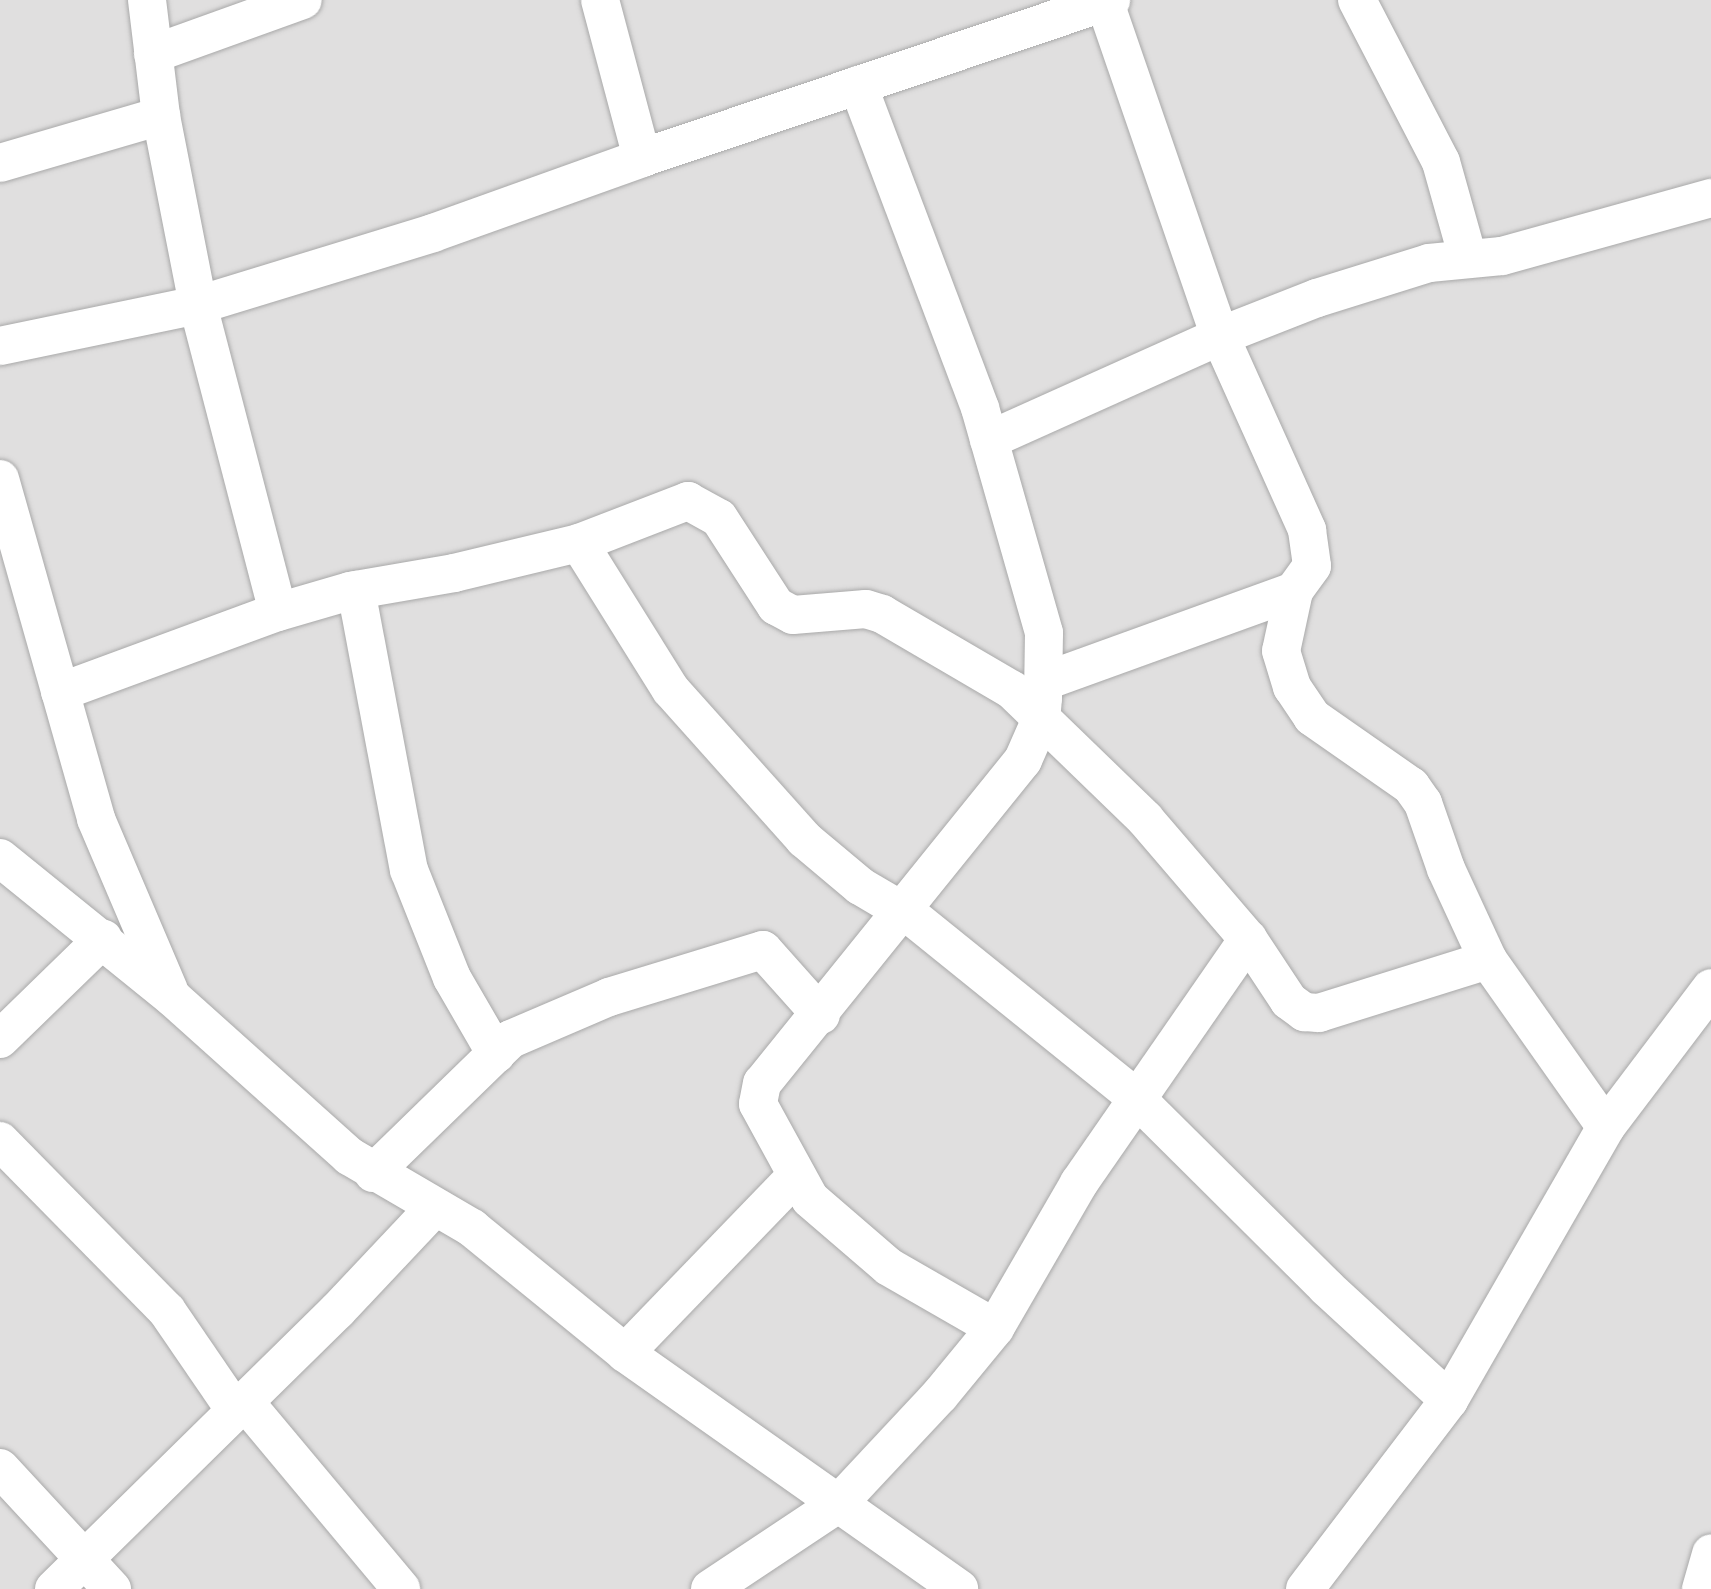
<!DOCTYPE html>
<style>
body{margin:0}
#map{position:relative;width:1711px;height:1589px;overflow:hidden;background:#f2efe9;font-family:"Archivo Narrow",sans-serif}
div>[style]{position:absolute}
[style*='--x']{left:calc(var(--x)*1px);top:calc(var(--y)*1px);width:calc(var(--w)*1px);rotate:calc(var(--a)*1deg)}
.residential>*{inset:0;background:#e0dfdf;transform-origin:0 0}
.roads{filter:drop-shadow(0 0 2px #a9a9a9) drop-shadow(0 0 2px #a9a9a9)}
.minor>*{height:38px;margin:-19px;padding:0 19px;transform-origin:19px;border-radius:19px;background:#fff}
span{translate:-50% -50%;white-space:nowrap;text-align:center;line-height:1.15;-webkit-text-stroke:5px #fff;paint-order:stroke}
</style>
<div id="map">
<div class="residential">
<i style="left:0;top:0;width:1711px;height:1589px"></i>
</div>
<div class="roads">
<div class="minor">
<i style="--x:147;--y:0;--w:117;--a:83.1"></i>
<i style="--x:161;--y:116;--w:193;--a:78.9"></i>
<i style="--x:198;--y:305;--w:317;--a:75.4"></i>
<i style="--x:600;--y:0;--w:163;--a:75.1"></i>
<i style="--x:1104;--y:0;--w:355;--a:71"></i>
<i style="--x:1220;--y:336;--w:213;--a:65.8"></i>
<i style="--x:1307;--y:530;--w:36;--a:82"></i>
<i style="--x:1312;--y:566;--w:31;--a:126"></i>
<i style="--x:1294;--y:591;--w:61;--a:102.2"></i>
<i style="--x:1281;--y:651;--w:38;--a:73"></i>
<i style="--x:1292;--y:687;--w:36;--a:56"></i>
<i style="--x:1312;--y:717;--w:121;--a:34.9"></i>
<i style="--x:1411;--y:786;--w:21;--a:55"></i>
<i style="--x:1423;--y:803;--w:70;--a:70.8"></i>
<i style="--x:1446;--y:869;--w:100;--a:65.2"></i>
<i style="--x:1488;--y:960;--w:204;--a:54.8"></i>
<i style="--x:1357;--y:0;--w:182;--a:62.6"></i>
<i style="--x:1441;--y:162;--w:100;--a:74.3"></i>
<i style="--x:153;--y:54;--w:159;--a:-19.8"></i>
<i style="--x:858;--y:85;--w:345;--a:69.3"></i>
<i style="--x:980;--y:408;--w:234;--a:74.1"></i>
<i style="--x:1044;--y:633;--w:65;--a:90.9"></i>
<i style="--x:1043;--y:698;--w:21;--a:95"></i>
<i style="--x:1041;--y:719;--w:45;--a:113.7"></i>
<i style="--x:1023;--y:760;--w:415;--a:128.9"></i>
<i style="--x:762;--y:1083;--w:21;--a:101"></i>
<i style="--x:758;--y:1104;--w:108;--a:61.3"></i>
<i style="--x:810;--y:1199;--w:104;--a:40.7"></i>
<i style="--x:889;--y:1267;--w:122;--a:29.9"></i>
<i style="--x:0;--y:163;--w:168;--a:-16.3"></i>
<i style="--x:0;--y:346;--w:202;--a:-11.7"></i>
<i style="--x:198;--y:305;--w:246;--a:-17"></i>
<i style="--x:433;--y:233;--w:222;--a:-19.7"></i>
<i style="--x:642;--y:158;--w:495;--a:-18.6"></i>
<i style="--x:989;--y:440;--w:253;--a:-24.2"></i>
<i style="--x:1220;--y:336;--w:104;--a:-21.4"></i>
<i style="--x:1317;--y:298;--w:117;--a:-17.4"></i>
<i style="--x:1429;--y:263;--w:73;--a:-5.5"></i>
<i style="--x:1502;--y:256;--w:217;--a:-15.5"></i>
<i style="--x:0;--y:479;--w:353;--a:74.2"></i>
<i style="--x:96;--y:819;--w:186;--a:66.9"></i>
<i style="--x:579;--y:543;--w:173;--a:58"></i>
<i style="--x:671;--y:690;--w:200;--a:48.2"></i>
<i style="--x:804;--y:839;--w:73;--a:40"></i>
<i style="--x:860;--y:886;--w:59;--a:30.5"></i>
<i style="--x:911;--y:916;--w:288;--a:38.9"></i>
<i style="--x:1135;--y:1097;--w:269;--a:44.8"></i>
<i style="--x:1326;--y:1287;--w:167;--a:42.6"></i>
<i style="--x:356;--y:590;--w:285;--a:79.3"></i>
<i style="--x:409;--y:870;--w:116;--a:68.3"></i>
<i style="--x:452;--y:978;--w:88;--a:59.9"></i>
<i style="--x:1043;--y:682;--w:267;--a:-19.9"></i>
<i style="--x:60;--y:692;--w:232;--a:-20.2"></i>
<i style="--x:278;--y:612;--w:75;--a:-16.3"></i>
<i style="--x:350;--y:591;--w:106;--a:-9.8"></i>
<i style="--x:454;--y:573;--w:129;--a:-13.5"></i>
<i style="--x:579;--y:543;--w:117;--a:-21.1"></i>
<i style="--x:688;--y:501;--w:35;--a:29"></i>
<i style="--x:719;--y:518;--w:105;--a:57.1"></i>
<i style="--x:776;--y:606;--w:19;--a:28"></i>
<i style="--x:793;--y:615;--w:73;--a:-4.7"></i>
<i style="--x:866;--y:609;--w:17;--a:17"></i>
<i style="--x:882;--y:614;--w:151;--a:30.3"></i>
<i style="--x:1012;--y:690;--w:185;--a:44.1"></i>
<i style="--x:1145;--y:819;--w:158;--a:49.4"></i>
<i style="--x:1248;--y:939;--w:74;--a:56.5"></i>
<i style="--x:1289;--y:1001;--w:19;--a:36"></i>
<i style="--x:1304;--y:1012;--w:15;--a:4"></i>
<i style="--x:1319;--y:1013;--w:177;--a:-17.4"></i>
<i style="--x:0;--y:858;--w:223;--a:39"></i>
<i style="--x:173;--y:998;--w:237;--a:41.9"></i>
<i style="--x:349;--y:1156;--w:143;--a:30.3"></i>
<i style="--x:472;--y:1228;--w:198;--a:39.2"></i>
<i style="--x:625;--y:1353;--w:409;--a:35.2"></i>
<i style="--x:0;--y:1039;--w:144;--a:-44.2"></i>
<i style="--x:0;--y:1141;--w:238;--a:45.5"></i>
<i style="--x:167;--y:1311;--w:119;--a:55.6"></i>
<i style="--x:373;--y:1173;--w:192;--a:-44.2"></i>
<i style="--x:511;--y:1039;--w:107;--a:-23.2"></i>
<i style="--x:609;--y:997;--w:161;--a:-17"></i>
<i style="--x:763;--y:950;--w:87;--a:48.3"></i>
<i style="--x:625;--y:1353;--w:246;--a:-46"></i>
<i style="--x:244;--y:1401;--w:245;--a:50.1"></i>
<i style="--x:0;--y:1468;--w:165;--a:47.2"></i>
<i style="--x:54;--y:1589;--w:398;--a:-44.5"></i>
<i style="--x:338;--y:1310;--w:141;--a:-46.7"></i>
<i style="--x:710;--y:1589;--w:154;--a:-33.6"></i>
<i style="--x:838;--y:1504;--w:149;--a:-46.9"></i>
<i style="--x:940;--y:1395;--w:87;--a:-50.6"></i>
<i style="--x:995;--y:1328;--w:168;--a:-59.9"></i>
<i style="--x:1079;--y:1183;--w:297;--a:-55.3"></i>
<i style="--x:1305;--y:1589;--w:238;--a:-52.7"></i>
<i style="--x:1449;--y:1400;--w:315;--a:-60.1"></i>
<i style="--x:1606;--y:1127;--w:174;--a:-52.9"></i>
<i style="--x:1701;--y:1589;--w:37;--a:-74"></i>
</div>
</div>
</div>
